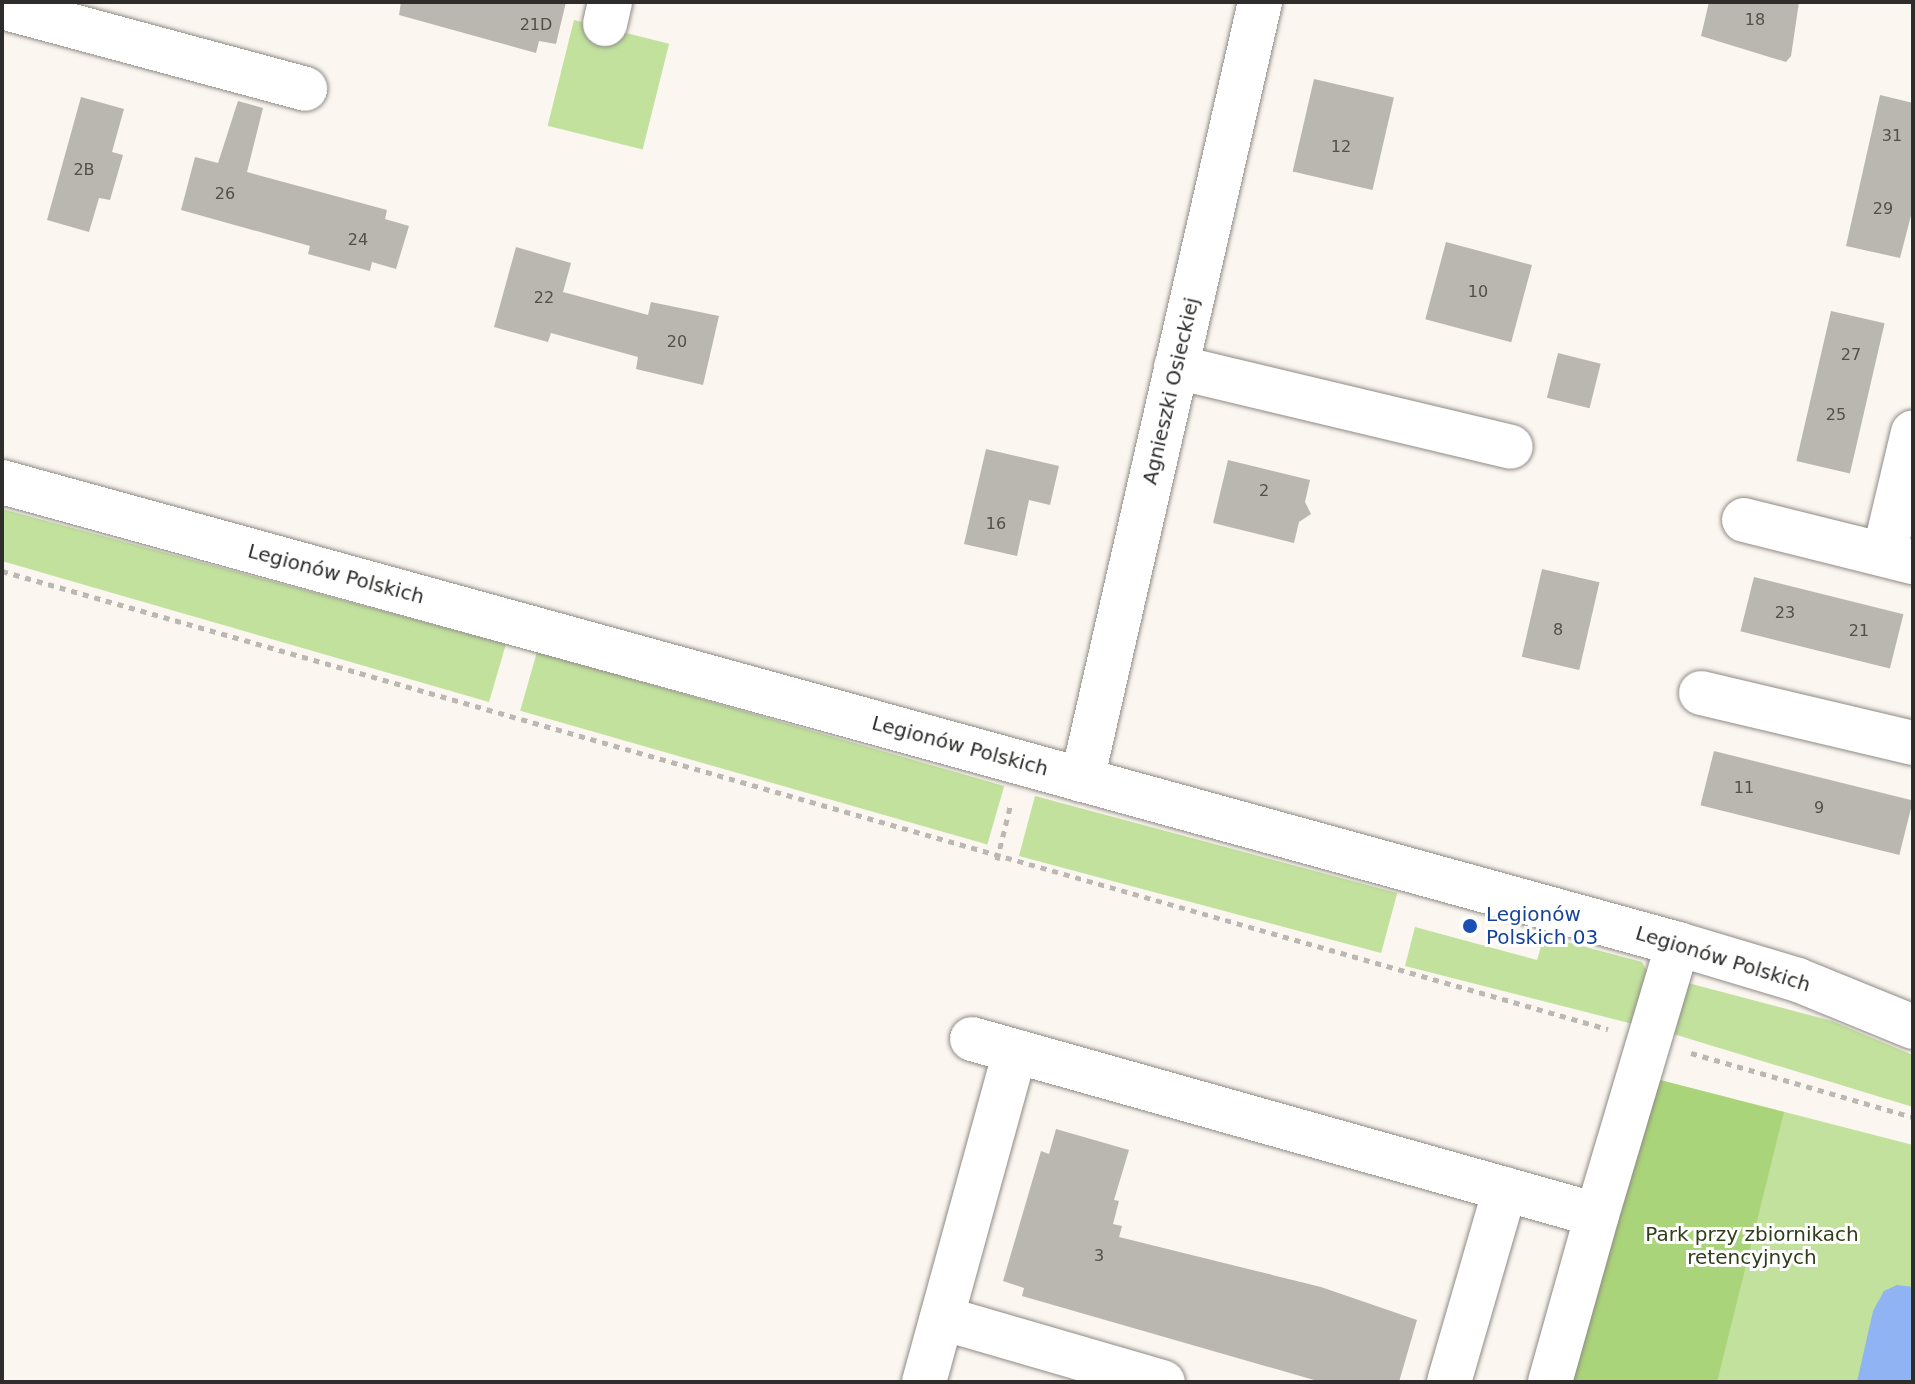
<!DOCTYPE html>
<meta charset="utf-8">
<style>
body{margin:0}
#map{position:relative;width:1915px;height:1384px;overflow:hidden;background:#fbf6f0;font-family:"DejaVu Sans",sans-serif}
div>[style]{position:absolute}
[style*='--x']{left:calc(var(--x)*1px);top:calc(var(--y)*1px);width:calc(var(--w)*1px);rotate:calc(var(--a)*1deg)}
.green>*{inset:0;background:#c1e19d;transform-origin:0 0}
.forest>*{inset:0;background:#aad479}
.water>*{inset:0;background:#8fb3f3}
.building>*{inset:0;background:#bab6b0;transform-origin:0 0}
.path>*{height:5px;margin-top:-2.5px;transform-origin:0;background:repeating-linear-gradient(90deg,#bbb7b2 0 6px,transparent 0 12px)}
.roads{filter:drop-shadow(0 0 2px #8f8a85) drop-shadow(0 0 2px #8f8a85)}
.minor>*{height:44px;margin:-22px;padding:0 22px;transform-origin:22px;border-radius:22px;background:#fff}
.dots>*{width:22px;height:22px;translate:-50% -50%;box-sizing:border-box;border:4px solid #fff;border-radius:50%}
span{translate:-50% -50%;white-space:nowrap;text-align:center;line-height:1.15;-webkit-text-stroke:6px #fff;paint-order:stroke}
.number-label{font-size:16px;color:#524f4c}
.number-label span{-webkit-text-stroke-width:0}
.street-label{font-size:20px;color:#2f2d2b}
.transit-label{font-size:20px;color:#164399}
.left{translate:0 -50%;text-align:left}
.park-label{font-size:20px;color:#2e3e19}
.frame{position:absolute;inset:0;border:4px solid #2f2d2b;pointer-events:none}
</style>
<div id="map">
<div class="green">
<i style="left:574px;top:20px;width:98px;height:109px;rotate:14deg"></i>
<i style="clip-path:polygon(2px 509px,506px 644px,489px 702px,2px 561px)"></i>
<i style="left:537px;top:652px;width:486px;height:61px;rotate:16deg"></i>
<i style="left:1035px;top:796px;width:375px;height:62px;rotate:15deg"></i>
<i style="clip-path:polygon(1415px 927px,1537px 960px,1544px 936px,1642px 962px,1648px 973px,1637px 1025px,1405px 966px)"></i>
<i style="clip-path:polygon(1688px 983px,1832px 1021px,1913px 1055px,1913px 1107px,1667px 1032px)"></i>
<i style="clip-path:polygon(1656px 1079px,1913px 1145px,1913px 1382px,1572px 1382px)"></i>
</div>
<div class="forest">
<i style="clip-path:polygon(1656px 1079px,1784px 1112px,1717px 1382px,1572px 1382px)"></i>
</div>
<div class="water">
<i style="clip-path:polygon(1897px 1285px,1913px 1287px,1913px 1382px,1857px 1382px,1873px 1311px,1884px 1291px)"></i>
</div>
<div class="building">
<i style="clip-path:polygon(401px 2px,566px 2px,556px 44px,539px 41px,536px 53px,399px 15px)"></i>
<i style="clip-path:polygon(1709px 2px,1799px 2px,1791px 56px,1786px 62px,1701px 36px)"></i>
<i style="left:1314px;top:79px;width:82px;height:95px;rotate:13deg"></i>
<i style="clip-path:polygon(1880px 95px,1913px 103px,1913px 208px,1900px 258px,1846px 246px)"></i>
<i style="clip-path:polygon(81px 97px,124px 109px,112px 152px,123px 155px,110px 200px,99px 198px,89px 232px,47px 220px)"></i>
<i style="clip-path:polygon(238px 101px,263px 108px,247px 172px,387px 210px,385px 219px,409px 226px,396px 269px,372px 262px,370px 271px,308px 254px,310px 246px,181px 210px,195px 157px,218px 163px)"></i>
<i style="left:1446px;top:242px;width:89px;height:80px;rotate:15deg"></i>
<i style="clip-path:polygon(516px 247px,571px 263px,563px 292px,648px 315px,651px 302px,719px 316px,703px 385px,636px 369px,638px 357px,551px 333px,548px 342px,494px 327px)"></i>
<i style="left:1831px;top:311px;width:55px;height:154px;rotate:13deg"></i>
<i style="left:1558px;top:353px;width:44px;height:46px;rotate:14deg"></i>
<i style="clip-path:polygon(986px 449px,1059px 466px,1050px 505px,1029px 500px,1017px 556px,964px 544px)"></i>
<i style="clip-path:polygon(1228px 460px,1310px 480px,1305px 502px,1311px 514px,1299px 522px,1294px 543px,1213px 523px)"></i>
<i style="left:1542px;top:569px;width:59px;height:90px;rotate:13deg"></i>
<i style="left:1754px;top:577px;width:154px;height:56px;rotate:14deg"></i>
<i style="left:1714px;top:751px;width:205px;height:56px;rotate:14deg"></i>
<i style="clip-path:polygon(1056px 1129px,1129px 1150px,1114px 1200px,1119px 1201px,1113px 1224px,1122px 1226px,1119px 1237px,1321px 1287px,1417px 1320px,1399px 1382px,1321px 1382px,1022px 1296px,1024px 1288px,1003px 1281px,1041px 1151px,1049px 1154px)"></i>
</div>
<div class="path">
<i style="--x:2;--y:571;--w:1670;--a:15.92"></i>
<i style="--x:997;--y:860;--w:59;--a:-76.2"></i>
<i style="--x:1691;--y:1053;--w:231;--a:16.1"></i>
</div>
<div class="roads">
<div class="minor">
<i style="--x:2;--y:7;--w:314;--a:15.1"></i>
<i style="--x:605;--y:24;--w:23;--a:-77"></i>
<i style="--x:1176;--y:367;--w:344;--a:13.4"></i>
<i style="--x:2;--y:482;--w:1739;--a:15.41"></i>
<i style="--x:1678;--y:944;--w:125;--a:16.7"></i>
<i style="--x:1798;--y:980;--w:124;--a:22.2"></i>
<i style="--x:1744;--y:520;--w:174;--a:14"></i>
<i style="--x:1884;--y:554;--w:125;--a:-76.6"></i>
<i style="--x:1701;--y:693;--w:218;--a:13.3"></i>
<i style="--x:1082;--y:780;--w:798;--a:-77.11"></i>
<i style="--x:972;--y:1039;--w:649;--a:15.73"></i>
<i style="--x:1597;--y:1215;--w:283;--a:-73.4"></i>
<i style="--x:942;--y:1318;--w:230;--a:16.2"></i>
<i style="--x:924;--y:1382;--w:343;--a:-74.6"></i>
<i style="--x:1449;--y:1382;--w:201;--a:-73.8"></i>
<i style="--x:1550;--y:1382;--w:173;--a:-74.3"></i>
</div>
</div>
<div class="dots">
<i style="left:1470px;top:926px;background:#1a4fb4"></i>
</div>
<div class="number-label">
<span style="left:1755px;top:20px">18</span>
<span style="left:536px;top:25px">21D</span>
<span style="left:1892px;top:136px">31</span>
<span style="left:1341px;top:147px">12</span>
<span style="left:84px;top:170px">2B</span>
<span style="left:225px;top:194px">26</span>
<span style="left:1883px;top:209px">29</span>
<span style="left:358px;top:240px">24</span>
<span style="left:1478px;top:292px">10</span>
<span style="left:544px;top:298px">22</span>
<span style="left:677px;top:342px">20</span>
<span style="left:1851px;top:355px">27</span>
<span style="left:1836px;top:415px">25</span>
<span style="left:1264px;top:491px">2</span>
<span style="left:996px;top:524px">16</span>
<span style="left:1785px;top:613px">23</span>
<span style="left:1558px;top:630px">8</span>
<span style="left:1859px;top:631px">21</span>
<span style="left:1744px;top:788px">11</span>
<span style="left:1819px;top:808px">9</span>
<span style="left:1099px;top:1256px">3</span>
</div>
<div class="street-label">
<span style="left:1171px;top:391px;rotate:-77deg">Agnieszki Osieckiej</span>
<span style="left:336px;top:574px;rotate:15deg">Legionów Polskich</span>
<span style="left:960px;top:746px;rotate:15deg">Legionów Polskich</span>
<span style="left:1723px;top:959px;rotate:17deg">Legionów Polskich</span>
</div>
<div class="transit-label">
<span class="left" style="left:1486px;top:926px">Legionów<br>Polskich 03</span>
</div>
<div class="park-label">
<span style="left:1752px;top:1246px">Park przy zbiornikach<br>retencyjnych</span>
</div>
<div class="frame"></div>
</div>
